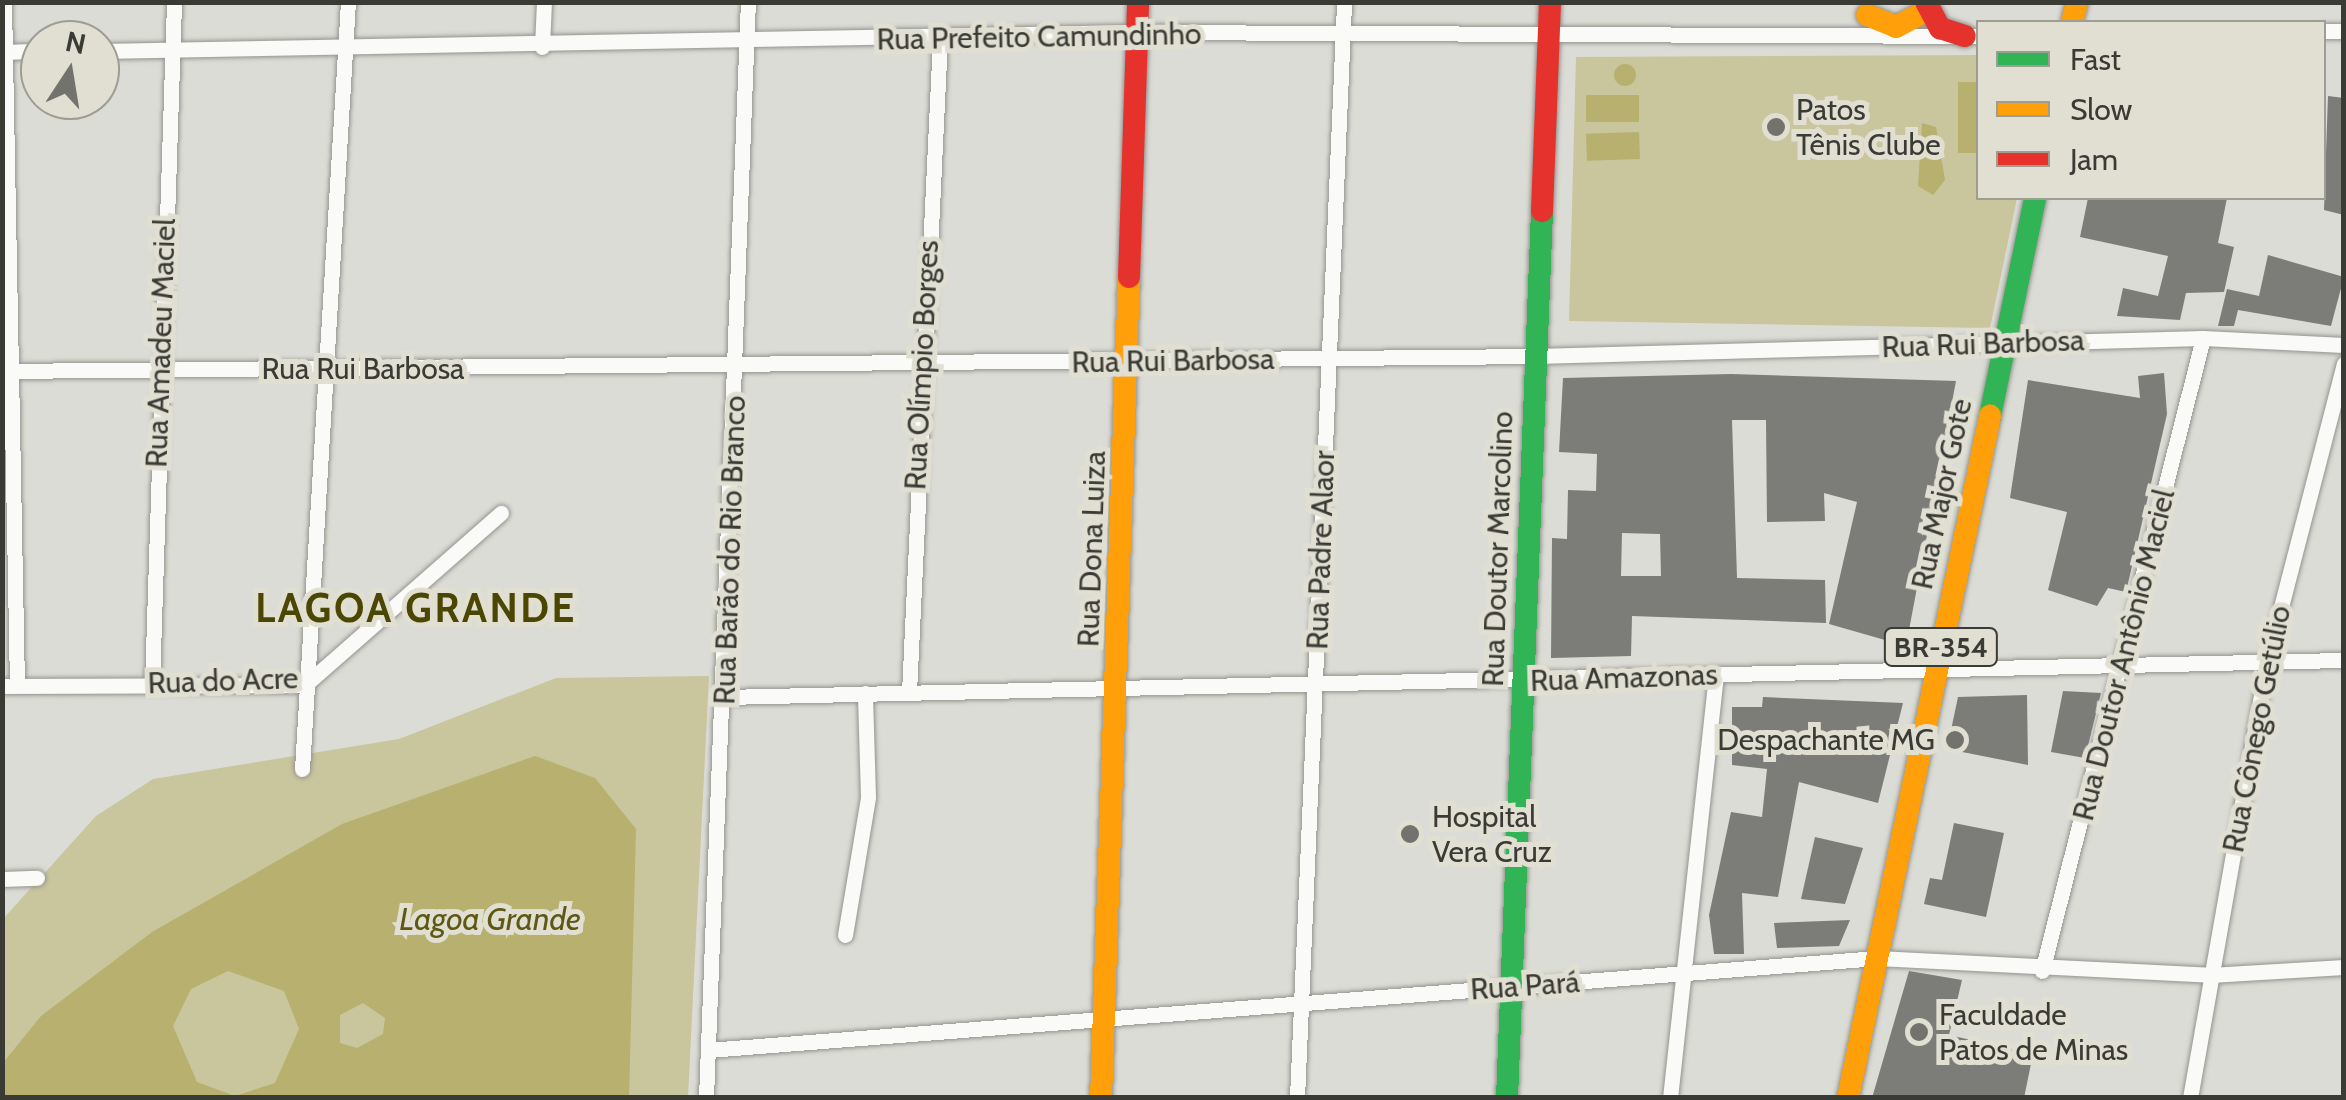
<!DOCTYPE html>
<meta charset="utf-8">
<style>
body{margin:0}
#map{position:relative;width:2346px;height:1100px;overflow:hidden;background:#dcdcd6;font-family:Cabin,sans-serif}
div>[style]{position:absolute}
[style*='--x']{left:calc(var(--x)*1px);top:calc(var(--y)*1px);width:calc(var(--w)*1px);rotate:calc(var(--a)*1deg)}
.green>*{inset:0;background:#c9c59d}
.water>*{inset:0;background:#b7b06f;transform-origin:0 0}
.round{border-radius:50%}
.building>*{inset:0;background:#7c7c78}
.roads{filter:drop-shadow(0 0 2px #94948f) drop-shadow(0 0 2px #94948f)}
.street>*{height:15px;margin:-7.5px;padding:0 7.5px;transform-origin:7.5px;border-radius:7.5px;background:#fafaf9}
.fast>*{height:22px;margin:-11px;padding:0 11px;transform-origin:11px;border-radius:11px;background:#30b455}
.slow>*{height:22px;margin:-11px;padding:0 11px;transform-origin:11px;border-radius:11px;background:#ff9f0a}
.jam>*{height:22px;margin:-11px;padding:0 11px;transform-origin:11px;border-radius:11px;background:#e5322d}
.dots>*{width:28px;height:28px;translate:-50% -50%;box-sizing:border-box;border:5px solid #e0dfd2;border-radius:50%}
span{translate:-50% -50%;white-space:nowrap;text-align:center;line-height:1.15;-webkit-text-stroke:10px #e0dfd2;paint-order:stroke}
.shield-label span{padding:2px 8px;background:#e0dfd2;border:2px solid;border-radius:8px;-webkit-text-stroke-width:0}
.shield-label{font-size:28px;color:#3b3b36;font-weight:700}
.street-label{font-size:30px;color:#3b3b36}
.poi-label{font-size:30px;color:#3b3b36}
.left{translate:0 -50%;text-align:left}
.right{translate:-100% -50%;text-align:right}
.water-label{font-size:32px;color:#5f5815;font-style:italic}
.district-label{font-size:40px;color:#4c4603;font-weight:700;letter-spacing:2.5px}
.frame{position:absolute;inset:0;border:5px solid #3b3b36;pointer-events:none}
.legend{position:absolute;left:1976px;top:20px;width:350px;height:180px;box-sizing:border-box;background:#e0dfd2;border:2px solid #9e9d94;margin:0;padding:12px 18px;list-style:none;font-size:30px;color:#3b3b36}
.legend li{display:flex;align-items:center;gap:20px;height:50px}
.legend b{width:50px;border:2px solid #9e9d94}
.north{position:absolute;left:20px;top:20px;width:100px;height:100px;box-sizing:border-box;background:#e0dfd2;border:2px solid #9e9d94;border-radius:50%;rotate:12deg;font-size:28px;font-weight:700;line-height:40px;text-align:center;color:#3b3b36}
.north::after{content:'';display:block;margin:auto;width:35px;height:45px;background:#73736e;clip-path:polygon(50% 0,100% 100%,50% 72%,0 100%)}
</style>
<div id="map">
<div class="green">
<i style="clip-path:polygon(1978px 55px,1978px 198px,2017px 198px,1990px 328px,1569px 321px,1576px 57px)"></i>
<i style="clip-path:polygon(709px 676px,688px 1097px,3px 1098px,3px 919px,96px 816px,153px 779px,399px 739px,556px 678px)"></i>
</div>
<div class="water">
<i class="round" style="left:1614px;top:64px;width:22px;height:22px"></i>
<i style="left:1958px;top:82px;width:20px;height:71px"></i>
<i style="left:1586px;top:95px;width:53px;height:27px"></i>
<i style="clip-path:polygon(1922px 123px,1936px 127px,1945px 180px,1933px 195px,1918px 186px)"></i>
<i style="left:1639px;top:132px;width:27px;height:53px;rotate:88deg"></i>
<i style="clip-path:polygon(evenodd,535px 756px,595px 778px,636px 829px,629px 1097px,3px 1097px,3px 1063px,41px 1016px,152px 932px,342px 824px,535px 756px,228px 971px,284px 991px,299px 1029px,275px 1083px,235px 1096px,197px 1082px,173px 1026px,191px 989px,228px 971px,535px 756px,363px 1003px,385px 1018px,383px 1034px,357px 1048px,340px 1043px,340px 1015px,363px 1003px)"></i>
</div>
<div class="building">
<i style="clip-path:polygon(2328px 96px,2344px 98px,2344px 215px,2324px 210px)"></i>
<i style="clip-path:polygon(2088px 198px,2227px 198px,2218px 243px,2234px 247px,2224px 292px,2186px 293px,2180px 320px,2117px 316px,2123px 288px,2158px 296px,2168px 256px,2080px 237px)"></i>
<i style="clip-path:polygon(2268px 255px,2344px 277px,2331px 326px,2238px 310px,2234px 326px,2218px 326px,2227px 289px,2259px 296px)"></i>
<i style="clip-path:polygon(2164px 373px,2167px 414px,2126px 592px,2108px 588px,2097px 606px,2048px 590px,2067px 512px,2010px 498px,2028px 380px,2140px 398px,2138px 376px)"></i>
<i style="clip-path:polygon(evenodd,1731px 374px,1956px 381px,1906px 646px,1829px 624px,1857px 502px,1824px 493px,1825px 521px,1767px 522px,1766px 420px,1732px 420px,1737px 578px,1825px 580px,1826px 623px,1632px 616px,1631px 656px,1551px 658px,1552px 538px,1567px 539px,1568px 490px,1596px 491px,1597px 454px,1559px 452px,1563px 378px,1731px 374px,1622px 533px,1660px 534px,1661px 576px,1621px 576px,1622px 533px)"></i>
<i style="clip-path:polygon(2063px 691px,2101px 693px,2085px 758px,2051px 752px)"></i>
<i style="clip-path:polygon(2027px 695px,2028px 765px,1947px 749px,1958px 697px)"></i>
<i style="clip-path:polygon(1763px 697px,1903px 703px,1878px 803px,1799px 782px,1778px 897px,1742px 893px,1744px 954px,1714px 954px,1709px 915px,1731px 812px,1762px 817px,1767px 769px,1732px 765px,1732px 707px,1762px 707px)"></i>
<i style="clip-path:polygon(1954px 823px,2004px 833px,1986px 917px,1924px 904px,1930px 878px,1942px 880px)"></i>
<i style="clip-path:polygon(1815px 837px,1863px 848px,1845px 904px,1801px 899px)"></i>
<i style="clip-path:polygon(1850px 920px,1839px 946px,1777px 948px,1774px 923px)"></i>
<i style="clip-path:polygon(1909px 971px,1962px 980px,1949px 1035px,2033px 1054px,2024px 1098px,1872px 1098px)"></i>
</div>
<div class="roads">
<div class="street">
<i style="--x:4;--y:2;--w:683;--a:88.91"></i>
<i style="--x:2324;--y:31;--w:20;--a:0"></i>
<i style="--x:542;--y:47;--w:45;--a:-87.5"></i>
<i style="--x:100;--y:51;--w:1037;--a:-1.05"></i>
<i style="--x:1137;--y:32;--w:841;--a:0.27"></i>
<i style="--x:2;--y:52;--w:38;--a:-2"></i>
<i style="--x:2;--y:371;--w:1533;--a:-0.56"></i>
<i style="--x:1535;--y:356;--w:668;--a:-1.54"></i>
<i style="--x:2203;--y:338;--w:141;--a:2.8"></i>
<i style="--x:152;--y:684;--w:682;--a:-88.15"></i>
<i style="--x:2;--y:686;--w:303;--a:-0.2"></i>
<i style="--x:305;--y:685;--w:261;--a:-41.3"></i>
<i style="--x:909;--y:692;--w:654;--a:-87.28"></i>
<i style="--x:724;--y:697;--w:1620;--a:-1.31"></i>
<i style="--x:302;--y:769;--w:768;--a:-86.57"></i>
<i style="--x:2;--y:879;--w:35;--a:-2"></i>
<i style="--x:845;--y:935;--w:140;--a:-80.5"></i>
<i style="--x:868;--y:797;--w:104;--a:-91.7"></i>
<i style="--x:2042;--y:971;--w:653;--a:-75.73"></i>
<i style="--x:708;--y:1050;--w:1173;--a:-4.5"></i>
<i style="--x:1877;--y:958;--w:333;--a:2.9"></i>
<i style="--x:2210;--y:975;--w:134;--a:-3.4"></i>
<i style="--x:706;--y:1098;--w:1097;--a:-87.81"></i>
<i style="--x:1297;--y:1098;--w:1097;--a:-87.54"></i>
<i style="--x:1670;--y:1098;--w:424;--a:-83.8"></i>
<i style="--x:2190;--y:1098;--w:444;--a:-80"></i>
<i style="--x:2267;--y:661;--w:307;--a:-75.5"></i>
</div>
<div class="fast">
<i style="--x:1990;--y:416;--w:223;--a:-78.3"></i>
<i style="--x:1507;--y:1098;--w:888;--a:-87.74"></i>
</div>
<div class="slow">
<i style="--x:1867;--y:15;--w:31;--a:22"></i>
<i style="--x:1896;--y:27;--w:34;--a:-28"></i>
<i style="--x:2072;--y:22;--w:21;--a:-76"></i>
<i style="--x:1101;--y:1098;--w:821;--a:-88.05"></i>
<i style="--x:1848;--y:1098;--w:697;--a:-78.24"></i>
</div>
<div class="jam">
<i style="--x:1926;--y:2;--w:30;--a:62"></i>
<i style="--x:1940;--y:28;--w:26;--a:18"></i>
<i style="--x:1542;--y:211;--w:209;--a:-87.8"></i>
<i style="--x:1129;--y:277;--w:275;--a:-88.1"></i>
</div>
</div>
<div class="dots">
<i style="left:1776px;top:127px;background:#73736e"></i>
<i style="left:1955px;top:740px;background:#73736e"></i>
<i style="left:1410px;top:834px;background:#73736e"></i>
<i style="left:1919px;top:1032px;background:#73736e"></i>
</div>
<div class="shield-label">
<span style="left:1941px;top:647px">BR-354</span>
</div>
<div class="street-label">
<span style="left:1039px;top:37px;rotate:-1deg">Rua Prefeito Camundinho</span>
<span style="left:161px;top:343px;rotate:-88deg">Rua Amadeu Maciel</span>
<span style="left:1983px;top:344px;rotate:-2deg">Rua Rui Barbosa</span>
<span style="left:1173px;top:361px;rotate:-1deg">Rua Rui Barbosa</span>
<span style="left:922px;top:365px;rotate:-87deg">Rua Olímpio Borges</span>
<span style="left:363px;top:369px">Rua Rui Barbosa</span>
<span style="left:1942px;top:494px;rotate:-78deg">Rua Major Gote</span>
<span style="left:1092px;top:549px;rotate:-88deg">Rua Dona Luiza</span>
<span style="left:1498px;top:549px;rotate:-88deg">Rua Doutor Marcolino</span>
<span style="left:730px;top:550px;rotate:-88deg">Rua Barão do Rio Branco</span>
<span style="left:1321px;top:550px;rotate:-88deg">Rua Padre Alaor</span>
<span style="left:2124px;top:655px;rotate:-76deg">Rua Doutor Antônio Maciel</span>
<span style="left:1624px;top:678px;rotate:-2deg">Rua Amazonas</span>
<span style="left:223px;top:681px;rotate:-2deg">Rua do Acre</span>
<span style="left:2257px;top:729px;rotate:-79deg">Rua Cônego Getúlio</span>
<span style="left:1525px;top:986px;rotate:-4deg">Rua Pará</span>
</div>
<div class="poi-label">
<span class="left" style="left:1796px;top:127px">Patos<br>Tênis Clube</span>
<span class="right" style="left:1935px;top:740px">Despachante MG</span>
<span class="left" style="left:1432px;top:834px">Hospital<br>Vera Cruz</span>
<span class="left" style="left:1939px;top:1032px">Faculdade<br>Patos de Minas</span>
</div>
<div class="water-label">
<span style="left:490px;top:919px">Lagoa Grande</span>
</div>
<div class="district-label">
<span style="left:416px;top:608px">LAGOA GRANDE</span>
</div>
<div class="frame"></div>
<ul class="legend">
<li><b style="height:12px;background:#30b455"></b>Fast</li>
<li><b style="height:12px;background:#ff9f0a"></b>Slow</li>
<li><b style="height:12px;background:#e5322d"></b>Jam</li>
</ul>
<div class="north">N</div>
</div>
